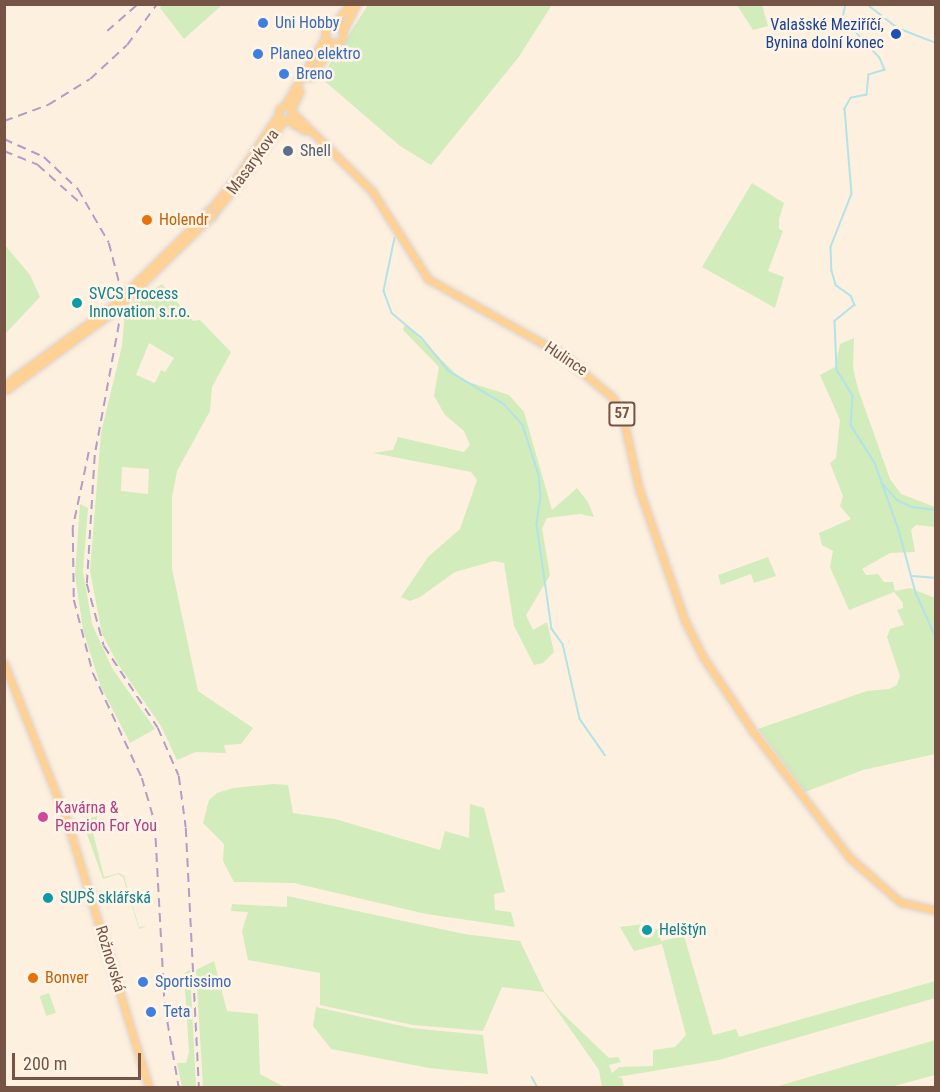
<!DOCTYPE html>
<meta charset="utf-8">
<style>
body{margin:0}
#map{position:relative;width:940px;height:1092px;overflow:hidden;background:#fef0de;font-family:"Roboto Condensed",sans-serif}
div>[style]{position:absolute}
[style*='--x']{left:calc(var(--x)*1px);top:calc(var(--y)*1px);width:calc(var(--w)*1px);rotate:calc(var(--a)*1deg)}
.green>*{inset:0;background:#d2ecbc;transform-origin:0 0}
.stream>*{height:1.5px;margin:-0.75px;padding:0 0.75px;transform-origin:0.75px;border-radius:0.75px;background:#b2e3e8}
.roads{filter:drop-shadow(0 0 2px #dbd2cf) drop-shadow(0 0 2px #dbd2cf)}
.primary>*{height:7px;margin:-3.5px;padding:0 3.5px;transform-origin:3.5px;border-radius:3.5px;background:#ffd194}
.primary>.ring{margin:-3.5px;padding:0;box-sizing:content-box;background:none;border:7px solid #ffd194;border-radius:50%}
.rail>*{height:1.5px;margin-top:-0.75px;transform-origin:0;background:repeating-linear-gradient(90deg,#b19dc7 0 9px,transparent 0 15px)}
.bridges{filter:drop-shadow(0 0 2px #dbd2cf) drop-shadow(0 0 2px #dbd2cf)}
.primary-bridge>*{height:7px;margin:-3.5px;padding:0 3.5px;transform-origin:3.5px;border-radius:3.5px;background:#ffd194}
.dots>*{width:16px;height:16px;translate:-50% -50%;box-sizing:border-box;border:3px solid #fff4e6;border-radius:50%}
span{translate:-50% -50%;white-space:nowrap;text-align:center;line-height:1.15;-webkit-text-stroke:5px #fff4e6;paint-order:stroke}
.shield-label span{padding:2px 4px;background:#fff4e6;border:2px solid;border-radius:4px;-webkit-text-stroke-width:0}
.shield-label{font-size:15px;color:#755345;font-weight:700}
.shop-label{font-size:16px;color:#366cbe}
.left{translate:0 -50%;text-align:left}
.transit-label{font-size:16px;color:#164399}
.right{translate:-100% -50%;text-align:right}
.service-label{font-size:16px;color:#4e5e75}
.street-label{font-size:16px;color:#755345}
.food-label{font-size:16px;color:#c56008}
.culture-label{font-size:16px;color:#0d838f}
.hotel-label{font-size:16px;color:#b23c85}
.frame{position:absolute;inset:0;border:6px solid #755345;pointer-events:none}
.scale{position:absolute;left:12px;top:1053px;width:129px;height:27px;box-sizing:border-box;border:3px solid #755345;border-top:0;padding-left:8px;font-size:18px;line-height:21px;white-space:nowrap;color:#755345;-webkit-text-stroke:4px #fff4e6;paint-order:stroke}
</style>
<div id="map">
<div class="green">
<i style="clip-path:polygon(162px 4px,222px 4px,222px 5px,184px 39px,160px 8px)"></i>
<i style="clip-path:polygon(368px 5px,368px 4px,552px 5px,518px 58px,431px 165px,400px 146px,321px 78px)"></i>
<i style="clip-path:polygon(737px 5px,762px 5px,768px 26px,753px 30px)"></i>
<i style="clip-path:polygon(752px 183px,784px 203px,779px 219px,779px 229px,783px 231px,768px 271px,784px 277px,775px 308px,702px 267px)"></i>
<i style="clip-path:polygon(5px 245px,30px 275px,40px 297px,5px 334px)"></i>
<i style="clip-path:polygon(evenodd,162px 284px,193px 321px,200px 320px,231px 352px,212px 387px,210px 411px,177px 471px,172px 497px,172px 569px,198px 691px,253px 728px,241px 744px,224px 745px,226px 753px,196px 752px,177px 760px,161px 726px,118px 664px,102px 634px,90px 571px,101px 433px,122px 346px,125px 309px,162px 284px,149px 343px,174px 358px,165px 372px,161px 370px,155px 383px,136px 375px,149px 343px,162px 284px,122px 467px,149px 469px,148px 494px,121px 491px,122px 467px)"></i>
<i style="clip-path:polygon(405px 324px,462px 380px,509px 395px,524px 412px,552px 510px,577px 488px,588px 502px,594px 517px,580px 514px,547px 518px,542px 528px,550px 575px,526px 615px,533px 630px,547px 622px,554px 652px,543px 663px,534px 665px,514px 626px,504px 563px,494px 561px,455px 572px,420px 597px,410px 601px,401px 597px,428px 557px,460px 529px,477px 480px,471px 472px,373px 453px,393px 450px,398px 437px,464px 452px,470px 445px,464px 431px,445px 415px,434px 396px,439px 367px,403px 330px)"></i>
<i style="clip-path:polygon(854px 338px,853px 368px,858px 389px,890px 479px,901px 494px,935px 507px,935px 527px,916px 525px,911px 530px,915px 552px,890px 553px,862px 569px,866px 575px,878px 574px,884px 582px,893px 582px,895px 591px,910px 588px,935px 598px,935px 754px,863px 770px,805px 792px,758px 729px,867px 691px,889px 689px,897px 685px,900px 676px,887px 637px,890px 629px,904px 625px,897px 610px,903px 608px,903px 603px,894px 592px,849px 610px,830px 567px,833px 551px,822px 545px,819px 533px,851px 519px,840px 506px,843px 496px,830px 463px,836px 458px,840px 420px,820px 375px,835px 367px,840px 344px)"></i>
<i style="clip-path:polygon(80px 504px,88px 508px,83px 571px,92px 624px,112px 668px,155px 729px,130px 743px,101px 687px,83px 630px,75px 575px)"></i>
<i style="clip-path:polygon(768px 557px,776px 576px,754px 583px,751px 574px,721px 585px,718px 575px)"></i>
<i style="clip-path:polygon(273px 784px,288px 785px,293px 813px,335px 819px,440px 850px,445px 831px,469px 838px,470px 804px,484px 808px,505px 892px,494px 894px,495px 910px,511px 912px,515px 927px,426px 914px,294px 883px,234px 882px,223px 861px,224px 844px,203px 823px,209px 800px,217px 793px,233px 788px)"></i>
<i style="clip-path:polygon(97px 816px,98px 823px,91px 825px,104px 877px,119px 873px,124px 876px,139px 927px,147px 926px,139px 929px,123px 877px,118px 874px,103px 879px,82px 820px)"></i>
<i style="clip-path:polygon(287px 896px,464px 934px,520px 941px,544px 991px,558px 1009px,609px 1058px,618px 1057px,621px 1062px,609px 1065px,612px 1073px,619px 1067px,653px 1066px,653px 1050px,675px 1047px,686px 1035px,662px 944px,634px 951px,620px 927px,645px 924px,658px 930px,661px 941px,684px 936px,713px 1035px,736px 1029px,739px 1037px,935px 981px,935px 998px,719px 1060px,617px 1077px,622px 1078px,624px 1087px,602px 1087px,599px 1070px,544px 992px,502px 987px,483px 1031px,413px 1025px,320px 1005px,320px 973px,248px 960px,242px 931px,248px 912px,231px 911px,232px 904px,287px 907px)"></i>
<i style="clip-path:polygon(214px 961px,227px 1011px,258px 1014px,260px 1074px,284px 1087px,203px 1087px,196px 970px)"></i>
<i style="clip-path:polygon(190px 970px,196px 1087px,182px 1087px,177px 1063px,186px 1063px,189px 1052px,184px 973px)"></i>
<i style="left:49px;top:993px;width:21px;height:10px;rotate:71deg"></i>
<i style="clip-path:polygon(316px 1007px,411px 1028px,483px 1035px,488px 1074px,429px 1068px,331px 1049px,313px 1026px)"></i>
<i style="clip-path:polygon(935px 1040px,935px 1075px,891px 1087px,775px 1087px)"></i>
</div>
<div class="stream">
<i style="--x:846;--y:4;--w:14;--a:102"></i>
<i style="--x:843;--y:18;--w:54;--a:47.2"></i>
<i style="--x:880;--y:58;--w:13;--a:67"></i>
<i style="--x:885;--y:70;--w:17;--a:163"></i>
<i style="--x:869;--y:75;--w:20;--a:96"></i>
<i style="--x:867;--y:95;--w:16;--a:169"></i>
<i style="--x:851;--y:98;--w:13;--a:119"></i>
<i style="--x:845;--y:109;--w:85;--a:85.3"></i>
<i style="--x:852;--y:194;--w:57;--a:111.6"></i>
<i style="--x:831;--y:247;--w:24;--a:88"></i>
<i style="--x:832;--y:271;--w:15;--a:74"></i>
<i style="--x:836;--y:285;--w:19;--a:36"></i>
<i style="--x:851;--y:296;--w:10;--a:66"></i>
<i style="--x:855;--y:305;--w:26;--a:141"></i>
<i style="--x:835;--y:321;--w:49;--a:87.7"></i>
<i style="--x:837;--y:370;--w:31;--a:58"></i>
<i style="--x:853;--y:396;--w:29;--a:94"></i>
<i style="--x:851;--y:425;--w:45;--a:57.7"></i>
<i style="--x:875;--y:463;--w:71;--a:70.3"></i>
<i style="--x:899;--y:530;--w:65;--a:74.9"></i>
<i style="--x:916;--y:593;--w:48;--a:65.6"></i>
<i style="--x:867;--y:4;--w:39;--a:38"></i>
<i style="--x:898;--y:28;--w:41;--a:21.5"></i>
<i style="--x:395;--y:238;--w:54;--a:101.7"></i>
<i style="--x:384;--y:291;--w:23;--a:70"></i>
<i style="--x:392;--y:313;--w:38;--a:40"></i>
<i style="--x:421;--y:337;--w:44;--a:50.5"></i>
<i style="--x:449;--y:371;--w:64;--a:31"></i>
<i style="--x:504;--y:404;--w:28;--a:48"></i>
<i style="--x:523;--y:425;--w:52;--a:72.3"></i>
<i style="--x:539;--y:475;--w:21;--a:85"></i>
<i style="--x:541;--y:496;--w:29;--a:98"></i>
<i style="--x:537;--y:525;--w:105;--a:81.8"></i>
<i style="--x:552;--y:629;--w:19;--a:54"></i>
<i style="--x:563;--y:644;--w:77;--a:77.2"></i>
<i style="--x:580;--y:719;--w:44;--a:55.2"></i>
<i style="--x:881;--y:482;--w:24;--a:48"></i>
<i style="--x:897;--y:500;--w:17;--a:25"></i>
<i style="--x:912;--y:507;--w:24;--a:7"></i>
<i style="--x:913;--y:576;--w:23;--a:5"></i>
<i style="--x:532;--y:1077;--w:13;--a:61"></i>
</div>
<div class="roads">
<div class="primary">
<i class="ring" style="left:325px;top:25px;width:11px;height:11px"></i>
<i style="--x:334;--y:25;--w:26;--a:-53"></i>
<i style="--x:343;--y:31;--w:30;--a:-64"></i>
<i style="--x:310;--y:77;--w:41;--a:-54"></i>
<i class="ring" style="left:278px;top:106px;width:7px;height:7px"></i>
<i style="--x:284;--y:106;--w:79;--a:-58.9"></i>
<i style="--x:291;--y:110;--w:21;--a:-65"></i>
<i style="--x:292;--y:112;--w:112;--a:44.6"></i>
<i style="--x:372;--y:191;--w:104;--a:57.5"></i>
<i style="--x:428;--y:279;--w:151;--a:29.3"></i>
<i style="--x:560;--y:353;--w:70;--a:40.3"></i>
<i style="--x:613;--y:398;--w:22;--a:63"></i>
<i style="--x:623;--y:418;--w:73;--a:77.3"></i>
<i style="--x:639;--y:489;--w:140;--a:70.8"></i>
<i style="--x:685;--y:621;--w:40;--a:63.4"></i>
<i style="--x:703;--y:657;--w:92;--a:56.1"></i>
<i style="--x:754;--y:733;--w:158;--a:52.5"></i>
<i style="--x:850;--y:858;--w:67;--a:41.3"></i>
<i style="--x:900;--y:902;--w:37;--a:13"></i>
<i style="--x:287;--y:120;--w:21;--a:31"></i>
<i style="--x:245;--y:173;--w:66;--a:-53.7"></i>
<i style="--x:208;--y:212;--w:47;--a:-50.2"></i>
<i style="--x:238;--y:176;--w:73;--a:-56.7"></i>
<i style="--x:212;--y:215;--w:43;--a:-50.7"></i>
<i style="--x:4;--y:663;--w:170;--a:68.3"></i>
<i style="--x:67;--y:821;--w:279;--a:72.9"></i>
</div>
</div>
<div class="rail">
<i style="--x:107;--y:31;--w:41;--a:-41.1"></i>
<i style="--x:4;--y:121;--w:47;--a:-20"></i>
<i style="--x:48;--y:105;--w:49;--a:-31.8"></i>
<i style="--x:90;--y:79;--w:50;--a:-42.6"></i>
<i style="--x:127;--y:45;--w:51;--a:-53.8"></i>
<i style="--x:4;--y:139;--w:44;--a:24.2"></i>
<i style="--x:44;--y:157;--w:47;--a:43.3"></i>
<i style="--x:78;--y:189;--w:62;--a:60.1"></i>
<i style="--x:109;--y:243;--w:52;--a:75.4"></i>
<i style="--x:4;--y:151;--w:37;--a:22"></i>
<i style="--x:38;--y:165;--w:54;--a:42"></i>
<i style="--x:122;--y:309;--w:148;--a:100.5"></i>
<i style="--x:95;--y:455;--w:129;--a:93.5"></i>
<i style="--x:87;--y:584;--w:64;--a:74.7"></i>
<i style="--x:104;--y:646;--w:98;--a:56.6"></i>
<i style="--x:158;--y:728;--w:52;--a:66.4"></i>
<i style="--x:179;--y:776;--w:52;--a:82.3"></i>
<i style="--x:186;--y:828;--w:260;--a:87.1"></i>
<i style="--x:89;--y:452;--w:78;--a:101.9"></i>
<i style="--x:73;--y:528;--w:72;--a:89.2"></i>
<i style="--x:74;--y:600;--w:75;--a:75.4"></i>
<i style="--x:93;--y:673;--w:116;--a:65"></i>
<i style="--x:142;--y:778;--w:47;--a:73.9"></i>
<i style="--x:155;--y:823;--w:184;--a:86.9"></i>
<i style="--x:165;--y:1007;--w:82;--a:80.2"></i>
</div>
<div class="bridges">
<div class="primary-bridge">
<i style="--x:4;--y:385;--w:132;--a:-36.1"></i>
<i style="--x:111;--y:307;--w:136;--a:-44.4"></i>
<i style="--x:6;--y:390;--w:134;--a:-36.2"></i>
<i style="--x:114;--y:311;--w:137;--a:-44.4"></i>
</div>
</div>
<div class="dots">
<i style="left:263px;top:23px;background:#3f7fe0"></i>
<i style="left:896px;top:34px;background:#1a4fb4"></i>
<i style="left:258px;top:54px;background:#3f7fe0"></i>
<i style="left:284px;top:74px;background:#3f7fe0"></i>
<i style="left:288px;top:151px;background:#5c6f8a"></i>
<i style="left:147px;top:220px;background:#e8710a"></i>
<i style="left:77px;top:303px;background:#0f9aa8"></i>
<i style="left:43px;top:817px;background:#d1479c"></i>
<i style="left:48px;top:898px;background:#0f9aa8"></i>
<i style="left:647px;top:930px;background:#0f9aa8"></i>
<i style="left:33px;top:978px;background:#e8710a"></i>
<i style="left:143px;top:982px;background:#3f7fe0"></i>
<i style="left:151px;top:1012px;background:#3f7fe0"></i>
</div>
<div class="shield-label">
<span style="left:622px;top:414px">57</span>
</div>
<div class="shop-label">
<span class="left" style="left:275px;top:23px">Uni Hobby</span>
<span class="left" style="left:270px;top:54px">Planeo elektro</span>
<span class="left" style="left:296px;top:74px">Breno</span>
<span class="left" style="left:155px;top:982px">Sportissimo</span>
<span class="left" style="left:163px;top:1012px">Teta</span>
</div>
<div class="transit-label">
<span class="right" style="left:884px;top:34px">Valašské Meziříčí,<br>Bynina dolní konec</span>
</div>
<div class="service-label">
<span class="left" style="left:300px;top:151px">Shell</span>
</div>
<div class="street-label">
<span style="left:253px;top:162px;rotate:-54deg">Masarykova</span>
<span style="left:566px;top:359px;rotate:34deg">Hulince</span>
<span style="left:110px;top:959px;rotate:73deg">Rožnovská</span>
</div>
<div class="food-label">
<span class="left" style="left:159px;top:220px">Holendr</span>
<span class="left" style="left:45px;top:978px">Bonver</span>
</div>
<div class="culture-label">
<span class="left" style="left:89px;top:303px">SVCS Process<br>Innovation s.r.o.</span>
<span class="left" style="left:60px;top:898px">SUPŠ sklářská</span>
<span class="left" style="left:659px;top:930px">Helštýn</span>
</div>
<div class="hotel-label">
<span class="left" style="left:55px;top:817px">Kavárna &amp;<br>Penzion For You</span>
</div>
<div class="frame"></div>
<div class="scale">200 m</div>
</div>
